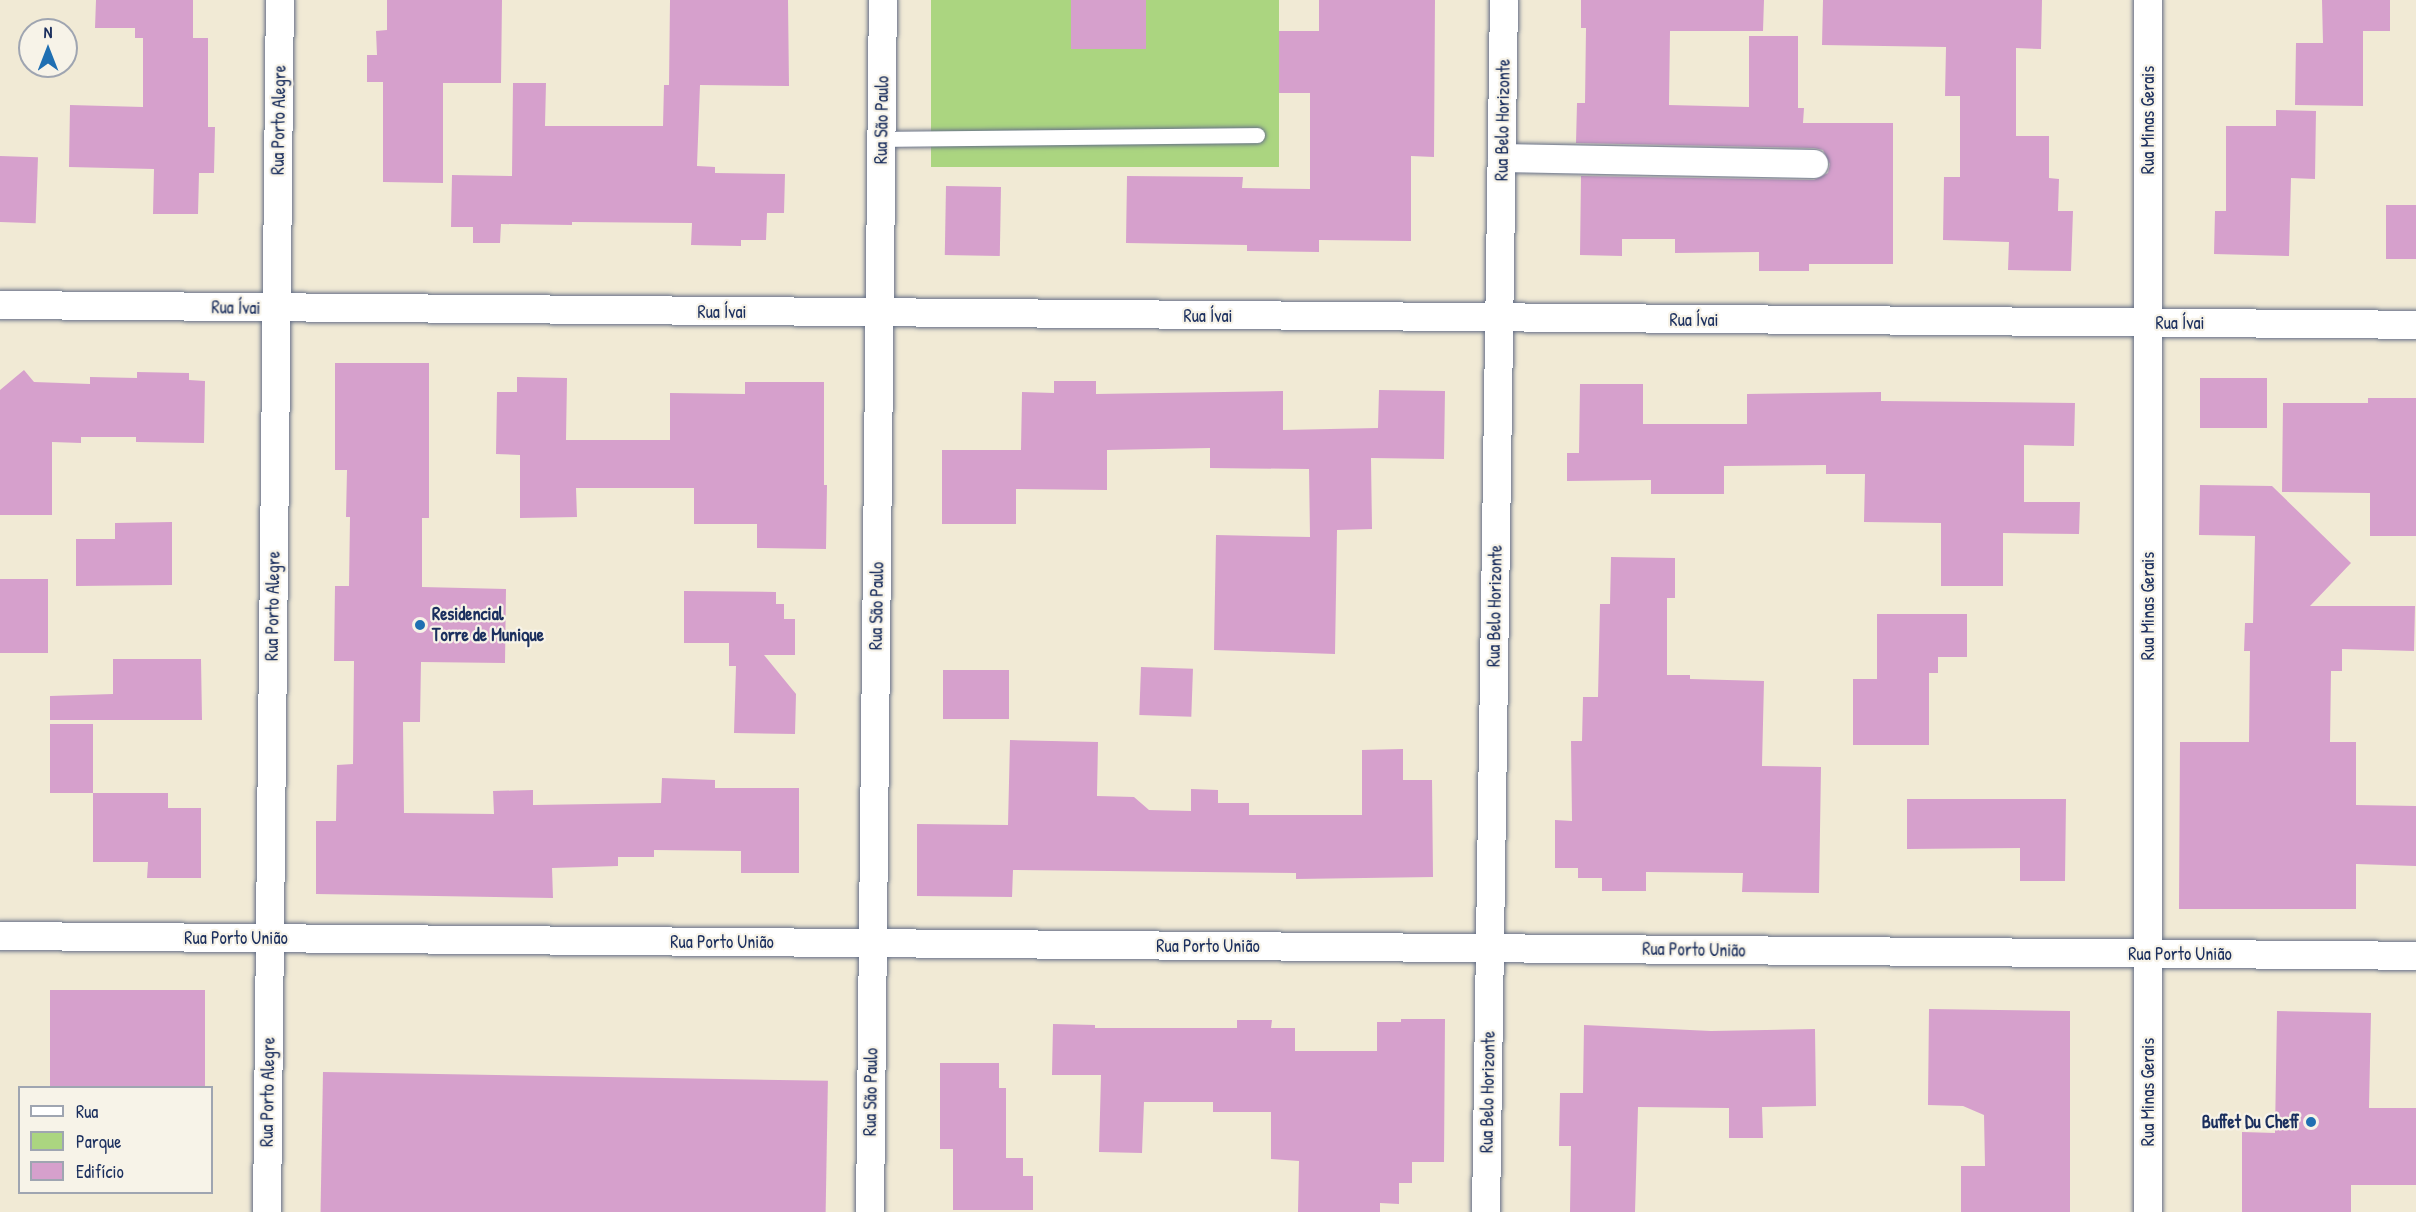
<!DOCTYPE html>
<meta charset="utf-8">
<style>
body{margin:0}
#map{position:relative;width:2416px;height:1212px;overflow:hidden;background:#f1ead5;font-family:"Patrick Hand",sans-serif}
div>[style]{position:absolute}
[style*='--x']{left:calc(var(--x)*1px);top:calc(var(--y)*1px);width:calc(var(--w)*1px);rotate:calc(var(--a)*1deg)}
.green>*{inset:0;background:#abd580;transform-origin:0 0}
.building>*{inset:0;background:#d6a0cc;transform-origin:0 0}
.roads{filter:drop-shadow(0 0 2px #667088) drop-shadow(0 0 2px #667088)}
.lane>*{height:15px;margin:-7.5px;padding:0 7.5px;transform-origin:7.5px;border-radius:7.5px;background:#fff}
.street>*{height:28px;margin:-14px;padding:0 14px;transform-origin:14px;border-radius:14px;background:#fff}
.dots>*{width:16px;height:16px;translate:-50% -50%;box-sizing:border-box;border:3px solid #f7f3e8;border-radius:50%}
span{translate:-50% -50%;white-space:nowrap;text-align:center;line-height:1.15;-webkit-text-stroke:4.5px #f7f3e8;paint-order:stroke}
.street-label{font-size:18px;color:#1b2f5e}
.poi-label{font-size:18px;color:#1b2f5e;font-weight:700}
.left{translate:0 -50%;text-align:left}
.right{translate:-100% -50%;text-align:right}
.legend{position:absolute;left:18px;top:1086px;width:195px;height:108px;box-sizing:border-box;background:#f7f3e8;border:2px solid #9fa5b1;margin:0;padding:8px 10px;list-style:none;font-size:18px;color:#1b2f5e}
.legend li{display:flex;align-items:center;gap:12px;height:30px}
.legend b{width:30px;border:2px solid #9fa5b1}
.north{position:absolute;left:18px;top:18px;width:60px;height:60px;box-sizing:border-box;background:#f7f3e8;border:2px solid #9fa5b1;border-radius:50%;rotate:0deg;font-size:16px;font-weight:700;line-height:24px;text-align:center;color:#1b2f5e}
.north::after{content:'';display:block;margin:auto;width:21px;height:27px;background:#1f6fb2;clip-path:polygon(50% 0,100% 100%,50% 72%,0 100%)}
</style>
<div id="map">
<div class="green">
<i style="left:931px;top:0;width:348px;height:167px"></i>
</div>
<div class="building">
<i style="clip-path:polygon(96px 0,193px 0,193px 38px,208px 38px,208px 127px,215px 127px,214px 173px,199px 173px,198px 214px,153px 214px,154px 169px,69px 167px,70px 105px,143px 107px,143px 38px,135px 38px,135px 28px,95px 28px)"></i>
<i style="clip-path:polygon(387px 0,502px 0,501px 83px,443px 83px,443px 183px,383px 182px,383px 82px,367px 82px,367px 55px,377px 55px,376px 31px,387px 30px)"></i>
<i style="clip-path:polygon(670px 0,788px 0,789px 86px,700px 85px,697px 166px,715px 167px,715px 173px,785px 174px,784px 213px,767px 213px,766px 240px,741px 240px,741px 246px,691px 245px,692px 223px,572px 222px,572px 225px,501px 224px,500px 243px,473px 243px,473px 227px,451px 227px,452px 175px,512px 176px,513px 83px,546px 83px,545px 126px,663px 126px,664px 85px,669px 85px)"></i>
<i style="left:1071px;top:0;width:75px;height:49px"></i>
<i style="clip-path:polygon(1319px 0,1435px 0,1434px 157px,1411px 156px,1411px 241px,1319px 240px,1319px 252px,1247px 251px,1247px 245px,1126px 243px,1127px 176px,1243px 177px,1242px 188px,1310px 189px,1310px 93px,1279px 93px,1279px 31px,1319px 31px)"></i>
<i style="clip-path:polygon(1581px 0,1764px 0,1763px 31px,1670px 31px,1669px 105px,1749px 107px,1749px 36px,1798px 36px,1798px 108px,1804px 108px,1803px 123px,1893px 123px,1893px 264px,1809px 264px,1809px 271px,1759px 271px,1759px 252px,1675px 253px,1675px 239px,1622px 239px,1622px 256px,1580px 255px,1581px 176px,1814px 180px,1828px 173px,1830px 164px,1823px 150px,1814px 148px,1576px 143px,1577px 103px,1585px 103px,1586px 28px,1581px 28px)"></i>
<i style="clip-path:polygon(1823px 0,2042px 0,2041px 49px,2016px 48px,2016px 136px,2049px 136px,2049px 178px,2059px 179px,2058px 211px,2073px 211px,2071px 271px,2008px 270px,2009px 242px,1943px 240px,1944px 177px,1960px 177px,1960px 96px,1945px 96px,1946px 47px,1822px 45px)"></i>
<i style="clip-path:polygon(2322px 0,2390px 0,2390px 31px,2363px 31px,2363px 106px,2295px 105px,2296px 43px,2323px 43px)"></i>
<i style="clip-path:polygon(2276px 110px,2316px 111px,2315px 179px,2291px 178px,2289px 256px,2214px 254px,2215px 211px,2226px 211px,2226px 126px,2276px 126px)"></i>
<i style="left:0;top:156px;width:38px;height:66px;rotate:2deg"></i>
<i style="left:946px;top:186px;width:55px;height:69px;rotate:1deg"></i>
<i style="left:2386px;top:205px;width:30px;height:54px"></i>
<i style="clip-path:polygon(335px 363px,429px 363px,429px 518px,422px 518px,422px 587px,506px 589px,505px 663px,421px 662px,420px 722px,403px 722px,404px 813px,494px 814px,493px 791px,533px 790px,533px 805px,661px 803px,662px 778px,715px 780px,715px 788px,799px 788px,799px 873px,741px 873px,741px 851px,654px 850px,654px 857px,618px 857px,618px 866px,552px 868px,553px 898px,316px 894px,316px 821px,336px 821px,337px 765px,353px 764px,354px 661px,334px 661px,335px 586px,349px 586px,350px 517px,346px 517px,347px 470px,335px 470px)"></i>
<i style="clip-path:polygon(24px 370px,34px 382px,90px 384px,90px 377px,137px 378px,137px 372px,189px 373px,189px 380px,205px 381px,204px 443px,136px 442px,136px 437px,81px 437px,81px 443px,52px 442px,52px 515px,0 515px,0 390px)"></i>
<i style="clip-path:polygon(517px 377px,567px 378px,566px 440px,670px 440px,670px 393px,745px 394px,745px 382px,824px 382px,824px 485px,827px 485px,826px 549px,757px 548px,757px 524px,694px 524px,694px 488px,576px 488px,577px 517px,520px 518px,520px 455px,496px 454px,497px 392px,517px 392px)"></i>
<i style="left:2267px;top:378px;width:50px;height:67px;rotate:90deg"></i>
<i style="clip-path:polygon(1054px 381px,1096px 381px,1096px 394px,1283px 391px,1283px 430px,1378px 428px,1379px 390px,1445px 391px,1444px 459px,1371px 458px,1372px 529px,1337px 530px,1335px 654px,1214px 650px,1216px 535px,1310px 537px,1309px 469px,1210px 468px,1210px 448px,1107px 450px,1107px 490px,1016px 489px,1016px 524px,942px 524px,942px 450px,1021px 450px,1022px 392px,1054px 393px)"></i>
<i style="clip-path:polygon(1580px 384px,1643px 384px,1643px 424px,1747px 424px,1747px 394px,1881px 392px,1881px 401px,2075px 403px,2074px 446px,2024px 445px,2024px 502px,2080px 502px,2079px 534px,2003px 533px,2003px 586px,1941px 586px,1941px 523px,1864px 522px,1865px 474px,1826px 474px,1826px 465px,1724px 466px,1724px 494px,1651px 494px,1651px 480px,1567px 481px,1567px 453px,1579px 453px)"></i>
<i style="clip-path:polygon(2368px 398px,2416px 398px,2416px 536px,2370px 536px,2370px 493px,2282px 492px,2283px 403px,2368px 403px)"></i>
<i style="clip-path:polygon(2200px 485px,2272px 486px,2351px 563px,2310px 606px,2415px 606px,2414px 651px,2342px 649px,2342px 671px,2331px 671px,2330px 742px,2356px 742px,2356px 805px,2416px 806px,2416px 866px,2356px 864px,2356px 909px,2179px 909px,2180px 742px,2249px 742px,2250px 651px,2244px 651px,2245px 623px,2253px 623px,2255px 536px,2199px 535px)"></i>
<i style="clip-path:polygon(172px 522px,172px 585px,76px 586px,76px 539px,115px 539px,115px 523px)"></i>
<i style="clip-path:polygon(1611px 557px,1675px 558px,1675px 598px,1667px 598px,1667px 675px,1690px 675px,1690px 679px,1764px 681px,1762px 766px,1821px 767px,1819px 893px,1742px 892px,1743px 873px,1646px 872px,1646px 891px,1602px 891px,1602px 878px,1578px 878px,1578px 868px,1555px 868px,1555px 820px,1572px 821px,1571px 741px,1582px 741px,1583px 697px,1598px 697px,1600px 604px,1610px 604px)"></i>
<i style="left:0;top:579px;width:48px;height:74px"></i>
<i style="clip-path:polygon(684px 591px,776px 592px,776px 604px,784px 604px,784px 619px,795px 619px,795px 655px,764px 655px,796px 694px,795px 734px,734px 733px,736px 666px,729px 666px,729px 643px,684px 643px)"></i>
<i style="clip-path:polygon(1877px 614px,1967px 614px,1967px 657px,1938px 657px,1938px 673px,1929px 673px,1929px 745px,1853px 745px,1853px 679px,1877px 679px)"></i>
<i style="clip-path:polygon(113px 659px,201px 659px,202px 720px,50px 720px,50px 696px,113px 694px)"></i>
<i style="left:1141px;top:667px;width:52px;height:48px;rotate:2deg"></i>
<i style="left:943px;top:670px;width:66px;height:49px"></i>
<i style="left:50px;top:724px;width:43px;height:69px"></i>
<i style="clip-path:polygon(1010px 740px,1098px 742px,1097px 796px,1134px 797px,1149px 810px,1191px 811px,1191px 789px,1218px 790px,1218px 803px,1249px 803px,1249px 815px,1362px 815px,1362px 750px,1403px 749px,1403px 780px,1432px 780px,1433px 877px,1296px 879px,1296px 873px,1013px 870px,1012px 897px,917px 896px,917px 824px,1008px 825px)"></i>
<i style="clip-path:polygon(93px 793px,168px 793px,168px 808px,201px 808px,201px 878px,147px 878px,148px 862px,93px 862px)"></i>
<i style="clip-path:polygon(1907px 799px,2066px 799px,2065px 881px,2020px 881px,2020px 848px,1907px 849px)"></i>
<i style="left:50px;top:990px;width:155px;height:98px"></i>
<i style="clip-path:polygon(1929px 1009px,2070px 1011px,2070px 1212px,1961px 1212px,1961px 1166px,1985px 1166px,1984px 1115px,1963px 1106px,1928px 1105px)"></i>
<i style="clip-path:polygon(2277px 1011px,2371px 1013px,2369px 1108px,2416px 1108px,2416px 1185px,2351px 1185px,2351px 1212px,2242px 1212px,2242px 1132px,2275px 1133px)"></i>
<i style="clip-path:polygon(1401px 1019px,1445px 1019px,1444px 1162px,1412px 1162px,1412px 1183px,1399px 1183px,1399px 1204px,1380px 1203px,1380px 1212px,1298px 1212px,1299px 1161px,1271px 1159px,1271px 1112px,1213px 1112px,1213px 1102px,1144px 1102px,1142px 1153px,1099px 1152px,1101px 1075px,1052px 1075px,1053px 1024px,1095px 1025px,1095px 1028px,1237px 1028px,1237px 1020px,1272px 1020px,1271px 1028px,1295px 1028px,1295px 1051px,1377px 1051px,1377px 1022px,1401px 1022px)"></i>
<i style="clip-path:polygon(1584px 1025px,1711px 1031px,1815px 1029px,1816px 1106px,1762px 1107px,1763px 1138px,1729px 1138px,1729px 1108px,1638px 1107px,1635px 1212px,1570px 1212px,1571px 1146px,1559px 1146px,1560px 1093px,1583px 1093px)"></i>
<i style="clip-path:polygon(940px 1063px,999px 1063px,999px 1088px,1006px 1088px,1006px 1158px,1023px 1158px,1023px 1176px,1033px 1176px,1033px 1210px,953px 1210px,953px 1149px,940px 1149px)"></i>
<i style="left:323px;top:1072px;width:505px;height:140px;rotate:1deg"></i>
</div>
<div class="roads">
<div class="lane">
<i style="--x:881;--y:139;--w:376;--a:-0.6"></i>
</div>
<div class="street">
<i style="--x:1502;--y:158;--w:312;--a:1.1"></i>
<i style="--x:0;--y:305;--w:2416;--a:0.47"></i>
<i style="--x:0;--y:936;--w:2416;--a:0.47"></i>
<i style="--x:267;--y:1212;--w:1212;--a:-89.39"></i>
<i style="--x:870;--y:1212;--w:1212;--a:-89.39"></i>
<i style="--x:1486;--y:1212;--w:1212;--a:-89.15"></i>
<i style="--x:2148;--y:1212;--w:1212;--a:-90"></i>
</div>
</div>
<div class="dots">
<i style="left:420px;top:625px;background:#1f6fb2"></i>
<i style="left:2311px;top:1122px;background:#1f6fb2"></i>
</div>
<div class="street-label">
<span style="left:279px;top:120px;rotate:-89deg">Rua Porto Alegre</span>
<span style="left:882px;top:120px;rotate:-89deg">Rua São Paulo</span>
<span style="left:1503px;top:120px;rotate:-89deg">Rua Belo Horizonte</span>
<span style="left:2148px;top:120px;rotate:-90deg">Rua Minas Gerais</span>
<span style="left:236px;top:308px;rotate:1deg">Rua Ívai</span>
<span style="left:722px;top:312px">Rua Ívai</span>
<span style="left:1208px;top:316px">Rua Ívai</span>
<span style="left:1694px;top:320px">Rua Ívai</span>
<span style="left:2180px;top:323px">Rua Ívai</span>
<span style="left:273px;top:606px;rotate:-89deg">Rua Porto Alegre</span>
<span style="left:877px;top:606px;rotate:-89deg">Rua São Paulo</span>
<span style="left:1495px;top:606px;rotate:-89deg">Rua Belo Horizonte</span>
<span style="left:2148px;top:606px;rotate:-90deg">Rua Minas Gerais</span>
<span style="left:236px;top:938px">Rua Porto União</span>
<span style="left:722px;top:942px">Rua Porto União</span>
<span style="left:1208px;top:946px">Rua Porto União</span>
<span style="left:1694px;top:950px;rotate:1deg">Rua Porto União</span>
<span style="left:2180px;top:954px">Rua Porto União</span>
<span style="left:268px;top:1092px;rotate:-89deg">Rua Porto Alegre</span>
<span style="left:871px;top:1092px;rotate:-89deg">Rua São Paulo</span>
<span style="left:1488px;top:1092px;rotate:-89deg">Rua Belo Horizonte</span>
<span style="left:2148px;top:1092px;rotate:-90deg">Rua Minas Gerais</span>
</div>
<div class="poi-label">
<span class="left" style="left:432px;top:625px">Residencial<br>Torre de Munique</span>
<span class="right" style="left:2299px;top:1122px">Buffet Du Cheff</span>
</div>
<ul class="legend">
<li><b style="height:8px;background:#fff"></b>Rua</li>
<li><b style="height:16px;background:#abd580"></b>Parque</li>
<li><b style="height:16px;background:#d6a0cc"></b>Edifício</li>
</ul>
<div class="north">N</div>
</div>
